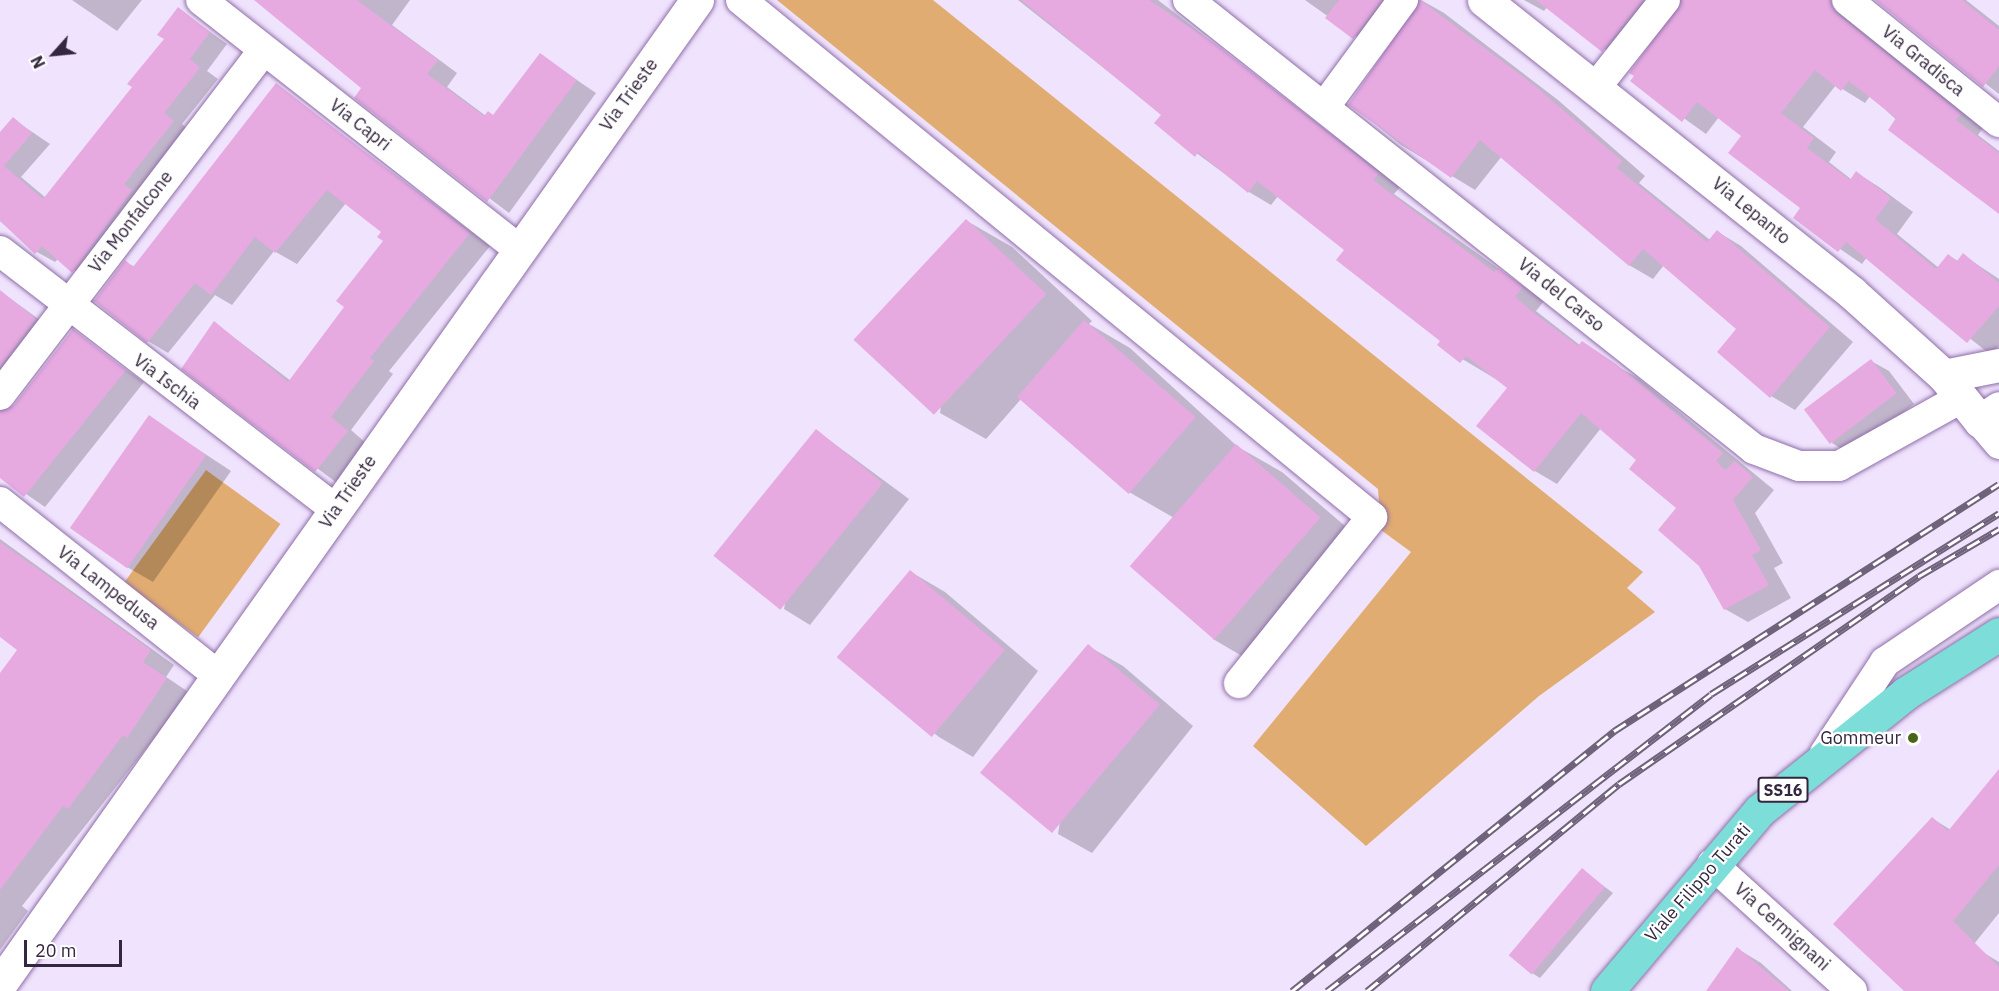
<!DOCTYPE html>
<style>
body{margin:0}
#map{position:relative;width:1999px;height:991px;overflow:hidden;background:#f0e3fd;font-family:"IBM Plex Sans",sans-serif}
div>[style]{position:absolute}
[style*='--x']{left:calc(var(--x)*1px);top:calc(var(--y)*1px);width:calc(var(--w)*1px);rotate:calc(var(--a)*1deg)}
.green>*{inset:0;background:#e1ac71;transform-origin:0 0}
.shadow>*{inset:0;background:#0003}
.building>*{inset:0;background:#e6aae1;transform-origin:0 0}
.roads{filter:drop-shadow(0 0 2px #8f6ea9) drop-shadow(0 0 2px #8f6ea9)}
.minor>*{height:30px;margin:-15px;padding:0 15px;transform-origin:15px;border-radius:15px;background:#fff}
.tertiary>*{height:33px;margin:-16.5px;padding:0 16.5px;transform-origin:16.5px;border-radius:16.5px;background:#fff}
.primary>*{height:33px;margin:-16.5px;padding:0 16.5px;transform-origin:16.5px;border-radius:16.5px;background:#7dded9}
.rail>*{height:7px;margin-top:-3.5px;transform-origin:0;background:repeating-linear-gradient(90deg,#fff 0 14px,#6f627b 0 28px);box-sizing:border-box;border-block:2px solid #6f627b}
.dots>*{width:16px;height:16px;translate:-50% -50%;box-sizing:border-box;border:3px solid #fff;border-radius:50%}
span{translate:-50% -50%;white-space:nowrap;text-align:center;line-height:1.15;-webkit-text-stroke:4.5px #fff;paint-order:stroke}
.shield-label span{padding:2px 4px;background:#fff;border:2px solid;border-radius:4px;-webkit-text-stroke-width:0}
.shield-label{font-size:16px;color:#34263f;font-weight:700}
.street-label{font-size:18px;color:#34263f}
.poi-label{font-size:18px;color:#34263f}
.right{translate:-100% -50%;text-align:right}
.north{position:absolute;left:24px;top:24px;width:60px;height:60px;-webkit-text-stroke:4px #fff;paint-order:stroke;rotate:243deg;font-size:16px;font-weight:700;line-height:24px;text-align:center;color:#34263f}
.north::after{content:'';display:block;margin:auto;width:21px;height:27px;background:#34263f;clip-path:polygon(50% 0,100% 100%,50% 72%,0 100%)}
.scale{position:absolute;left:24px;top:940px;width:98px;height:27px;box-sizing:border-box;border:3px solid #34263f;border-top:0;padding-left:8px;font-size:18px;line-height:21px;white-space:nowrap;color:#34263f;-webkit-text-stroke:4px #fff;paint-order:stroke}
</style>
<div id="map">
<div class="green">
<i style="clip-path:polygon(777px 0,933px 0,1643px 572px,1627px 588px,1655px 612px,1539px 696px,1366px 846px,1253px 746px,1411px 552px,1381px 530px,1378px 489px)"></i>
<i style="left:206px;top:470px;width:92px;height:140px;rotate:36deg"></i>
</div>
<div class="shadow">
<i style="clip-path:polygon(72px 0,142px 0,117px 31px)"></i>
<i style="clip-path:polygon(256px 0,410px 0,392px 25px,457px 73px,447px 87px,486px 116px,494px 116px,540px 55px,596px 93px,509px 213px,356px 97px,363px 88px)"></i>
<i style="clip-path:polygon(1018px 0,1158px 0,1400px 187px,1394px 194px,1544px 301px,1536px 311px,1581px 346px,1638px 378px,1774px 490px,1755px 513px,1783px 563px,1774px 568px,1791px 598px,1748px 622px,1725px 609px,1678px 508px,1638px 460px,1601px 428px,1557px 484px,1535px 471px,1479px 426px,1509px 387px,1439px 345px,1442px 341px,1346px 249px,1278px 196px,1271px 205px,1249px 192px,1156px 123px,1163px 115px)"></i>
<i style="clip-path:polygon(1305px 0,1421px 0,1444px 13px,1558px 100px,1645px 176px,1639px 183px,1710px 240px,1718px 232px,1741px 246px,1853px 342px,1795px 410px,1771px 396px,1739px 329px,1664px 265px,1653px 279px,1629px 265px,1502px 156px,1475px 190px,1401px 145px,1350px 104px,1418px 11px,1420px 0,1378px 52px)"></i>
<i style="clip-path:polygon(1524px 0,1679px 0,1626px 64px,1547px 7px,1544px 11px)"></i>
<i style="clip-path:polygon(1679px 0,1860px 0,1983px 128px,1978px 135px,1999px 151px,1999px 212px,1870px 96px,1865px 103px,1836px 85px,1803px 127px,1836px 152px,1829px 162px,1852px 180px,1857px 173px,1879px 187px,1913px 212px,1897px 234px,1939px 268px,1949px 256px,1958px 261px,1963px 255px,1999px 279px,1999px 346px,1991px 355px,1867px 257px,1862px 264px,1795px 218px,1802px 207px,1743px 136px,1719px 117px,1706px 134px,1632px 81px,1680px 11px)"></i>
<i style="clip-path:polygon(1877px 0,1966px 0,1999px 26px,1999px 94px)"></i>
<i style="clip-path:polygon(178px 9px,227px 44px,207px 71px,218px 79px,182px 124px,191px 132px,91px 282px,58px 259px,55px 262px,37px 252px,0 221px,0 134px,13px 119px,50px 144px,21px 177px,46px 198px,134px 87px,166px 38px)"></i>
<i style="clip-path:polygon(276px 85px,490px 246px,389px 371px,393px 374px,351px 430px,367px 444px,337px 483px,183px 368px,215px 323px,291px 381px,346px 307px,385px 241px,383px 232px,346px 203px,297px 264px,274px 251px,232px 305px,215px 295px,168px 353px,148px 341px,126px 262px,135px 267px)"></i>
<i style="clip-path:polygon(967px 221px,1012px 247px,1092px 321px,1089px 324px,1130px 348px,1238px 447px,1282px 472px,1366px 544px,1259px 666px,1213px 639px,1176px 519px,1129px 492px,1021px 399px,986px 439px,940px 413px)"></i>
<i style="clip-path:polygon(0 291px,55px 331px,4px 409px,14px 407px,90px 345px,144px 382px,45px 507px,0 476px)"></i>
<i style="clip-path:polygon(1871px 361px,1889px 371px,1914px 404px,1850px 454px,1832px 443px)"></i>
<i style="clip-path:polygon(149px 417px,231px 471px,153px 582px,127px 567px)"></i>
<i style="clip-path:polygon(817px 431px,909px 499px,810px 625px,784px 609px)"></i>
<i style="clip-path:polygon(0 539px,174px 665px,166px 677px,190px 693px,22px 906px,28px 911px,0 950px,0 675px,19px 649px,0 635px)"></i>
<i style="clip-path:polygon(911px 572px,945px 592px,1038px 671px,973px 757px,939px 737px,839px 658px)"></i>
<i style="clip-path:polygon(1088px 646px,1123px 666px,1193px 726px,1092px 853px,1058px 834px)"></i>
<i style="clip-path:polygon(1999px 772px,1999px 913px,1936px 991px,1910px 991px,1933px 819px,1951px 830px)"></i>
<i style="clip-path:polygon(1582px 870px,1613px 893px,1540px 978px,1532px 973px)"></i>
<i style="clip-path:polygon(1738px 949px,1761px 963px,1792px 991px,1707px 991px)"></i>
<i style="clip-path:polygon(1984px 953px,1999px 962px,1999px 991px,1944px 991px)"></i>
</div>
<div class="building">
<i style="clip-path:polygon(254px 0,357px 0,438px 60px,427px 74px,484px 116px,488px 111px,493px 115px,540px 53px,577px 80px,487px 202px,354px 98px,361px 88px)"></i>
<i style="clip-path:polygon(1021px 0,1149px 0,1218px 46px,1379px 173px,1373px 180px,1494px 272px,1498px 268px,1523px 287px,1515px 297px,1534px 313px,1578px 346px,1582px 341px,1616px 364px,1675px 413px,1723px 453px,1716px 461px,1725px 470px,1735px 461px,1753px 477px,1733px 500px,1761px 550px,1752px 555px,1769px 585px,1724px 610px,1699px 566px,1658px 530px,1676px 508px,1629px 469px,1636px 460px,1581px 413px,1534px 472px,1476px 426px,1507px 388px,1466px 356px,1460px 363px,1437px 345px,1440px 341px,1336px 260px,1344px 250px,1257px 181px,1248px 193px,1198px 152px,1195px 157px,1154px 123px,1161px 115px)"></i>
<i style="clip-path:polygon(1339px 0,1382px 0,1353px 39px,1325px 18px)"></i>
<i style="clip-path:polygon(1420px 0,1534px 85px,1622px 161px,1617px 168px,1707px 242px,1717px 230px,1830px 327px,1770px 398px,1717px 352px,1736px 329px,1643px 249px,1629px 266px,1480px 140px,1451px 178px,1348px 105px)"></i>
<i style="clip-path:polygon(1536px 0,1643px 0,1602px 52px)"></i>
<i style="clip-path:polygon(1682px 0,1830px 0,1836px 13px,1961px 114px,1956px 120px,1999px 153px,1999px 214px,1888px 130px,1896px 118px,1849px 81px,1841px 91px,1815px 70px,1781px 113px,1814px 138px,1807px 148px,1850px 180px,1856px 171px,1891px 198px,1875px 219px,1936px 269px,1948px 254px,1957px 261px,1963px 253px,1999px 283px,1999px 306px,1967px 343px,1846px 242px,1838px 252px,1793px 218px,1800px 208px,1728px 153px,1741px 136px,1697px 102px,1682px 122px,1630px 81px,1634px 76px,1629px 73px)"></i>
<i style="clip-path:polygon(1875px 0,1962px 0,1999px 30px,1999px 66px,1983px 87px)"></i>
<i style="clip-path:polygon(178px 7px,210px 32px,190px 59px,200px 68px,164px 113px,174px 121px,124px 184px,132px 190px,72px 273px,42px 246px,35px 254px,0 221px,0 132px,13px 117px,32px 133px,4px 166px,43px 199px,132px 87px,127px 84px,164px 39px,157px 35px)"></i>
<i style="clip-path:polygon(276px 83px,470px 233px,370px 358px,374px 361px,331px 417px,348px 431px,315px 472px,181px 369px,214px 321px,288px 382px,344px 307px,336px 301px,383px 241px,377px 237px,381px 232px,327px 190px,275px 253px,255px 237px,211px 295px,195px 283px,147px 343px,94px 301px,125px 260px,133px 267px)"></i>
<i style="left:966px;top:219px;width:110px;height:165px;rotate:43deg"></i>
<i style="clip-path:polygon(0 290px,36px 319px,0 367px)"></i>
<i style="left:1084px;top:320px;width:148px;height:102px;rotate:41deg"></i>
<i style="clip-path:polygon(73px 329px,126px 370px,24px 497px,0 478px,0 412px,14px 405px)"></i>
<i style="left:1871px;top:359px;width:43px;height:84px;rotate:53deg"></i>
<i style="left:149px;top:415px;width:70px;height:138px;rotate:35deg"></i>
<i style="left:816px;top:429px;width:86px;height:163px;rotate:39deg"></i>
<i style="left:1236px;top:444px;width:112px;height:162px;rotate:41deg"></i>
<i style="clip-path:polygon(0 542px,151px 650px,143px 662px,167px 678px,127px 738px,123px 735px,68px 809px,63px 806px,0 890px,0 673px,17px 650px,0 637px)"></i>
<i style="left:910px;top:570px;width:124px;height:114px;rotate:40deg"></i>
<i style="left:1088px;top:644px;width:94px;height:168px;rotate:40deg"></i>
<i style="clip-path:polygon(1999px 769px,1999px 865px,1953px 921px,1999px 967px,1999px 991px,1904px 991px,1833px 924px,1932px 817px,1948px 831px)"></i>
<i style="left:1582px;top:868px;width:30px;height:114px;rotate:40deg"></i>
<i style="clip-path:polygon(1737px 947px,1789px 991px,1706px 991px)"></i>
</div>
<div class="roads">
<div class="minor">
<i style="--x:201;--y:0;--w:404;--a:38.1"></i>
<i style="--x:741;--y:0;--w:816;--a:39.33"></i>
<i style="--x:1372;--y:517;--w:213;--a:128.7"></i>
<i style="--x:1188;--y:0;--w:722;--a:38.42"></i>
<i style="--x:1754;--y:449;--w:48;--a:20.7"></i>
<i style="--x:1799;--y:466;--w:40;--a:0"></i>
<i style="--x:1839;--y:466;--w:140;--a:-29.1"></i>
<i style="--x:1847;--y:0;--w:195;--a:38.8"></i>
<i style="--x:1596;--y:87;--w:111;--a:-51.6"></i>
<i style="--x:1325;--y:106;--w:132;--a:-53.7"></i>
<i style="--x:0;--y:251;--w:424;--a:37.6"></i>
<i style="--x:0;--y:395;--w:434;--a:-52.6"></i>
<i style="--x:1980;--y:421;--w:30;--a:50"></i>
<i style="--x:0;--y:502;--w:276;--a:38.5"></i>
<i style="--x:1825;--y:753;--w:109;--a:-56.6"></i>
<i style="--x:1885;--y:662;--w:138;--a:-34"></i>
<i style="--x:1712;--y:864;--w:189;--a:42.2"></i>
</div>
<div class="tertiary">
<i style="--x:1484;--y:0;--w:469;--a:38.5"></i>
<i style="--x:1851;--y:292;--w:125;--a:42.1"></i>
<i style="--x:1944;--y:376;--w:58;--a:51.3"></i>
<i style="--x:1980;--y:421;--w:23;--a:-34"></i>
<i style="--x:1944;--y:376;--w:56;--a:-11.3"></i>
<i style="--x:0;--y:984;--w:1206;--a:-54.69"></i>
</div>
<div class="primary">
<i style="--x:1607;--y:991;--w:237;--a:-49.8"></i>
<i style="--x:1760;--y:810;--w:187;--a:-38.7"></i>
<i style="--x:1906;--y:693;--w:110;--a:-32.4"></i>
</div>
</div>
<div class="rail">
<i style="--x:1292;--y:991;--w:414;--a:-38.9"></i>
<i style="--x:1614;--y:731;--w:457;--a:-32.7"></i>
<i style="--x:1327;--y:991;--w:485;--a:-37.7"></i>
<i style="--x:1711;--y:694;--w:340;--a:-32.1"></i>
<i style="--x:1367;--y:991;--w:326;--a:-39.4"></i>
<i style="--x:1619;--y:784;--w:365;--a:-34.7"></i>
<i style="--x:1919;--y:576;--w:93;--a:-30.4"></i>
</div>
<div class="dots">
<i style="left:1913px;top:738px;background:#47661a"></i>
</div>
<div class="shield-label">
<span style="left:1783px;top:790px">SS16</span>
</div>
<div class="street-label">
<span style="left:1923px;top:61px;rotate:39deg">Via Gradisca</span>
<span style="left:629px;top:95px;rotate:-54deg">Via Trieste</span>
<span style="left:360px;top:125px;rotate:38deg">Via Capri</span>
<span style="left:1751px;top:211px;rotate:39deg">Via Lepanto</span>
<span style="left:131px;top:222px;rotate:-52deg">Via Monfalcone</span>
<span style="left:1561px;top:295px;rotate:39deg">Via del Carso</span>
<span style="left:167px;top:382px;rotate:37deg">Via Ischia</span>
<span style="left:348px;top:492px;rotate:-55deg">Via Trieste</span>
<span style="left:108px;top:588px;rotate:38deg">Via Lampedusa</span>
<span style="left:1698px;top:883px;rotate:-49deg">Viale Filippo Turati</span>
<span style="left:1782px;top:927px;rotate:42deg">Via Cermignani</span>
</div>
<div class="poi-label">
<span class="right" style="left:1901px;top:738px">Gommeur</span>
</div>
<div class="north">N</div>
<div class="scale">20 m</div>
</div>
